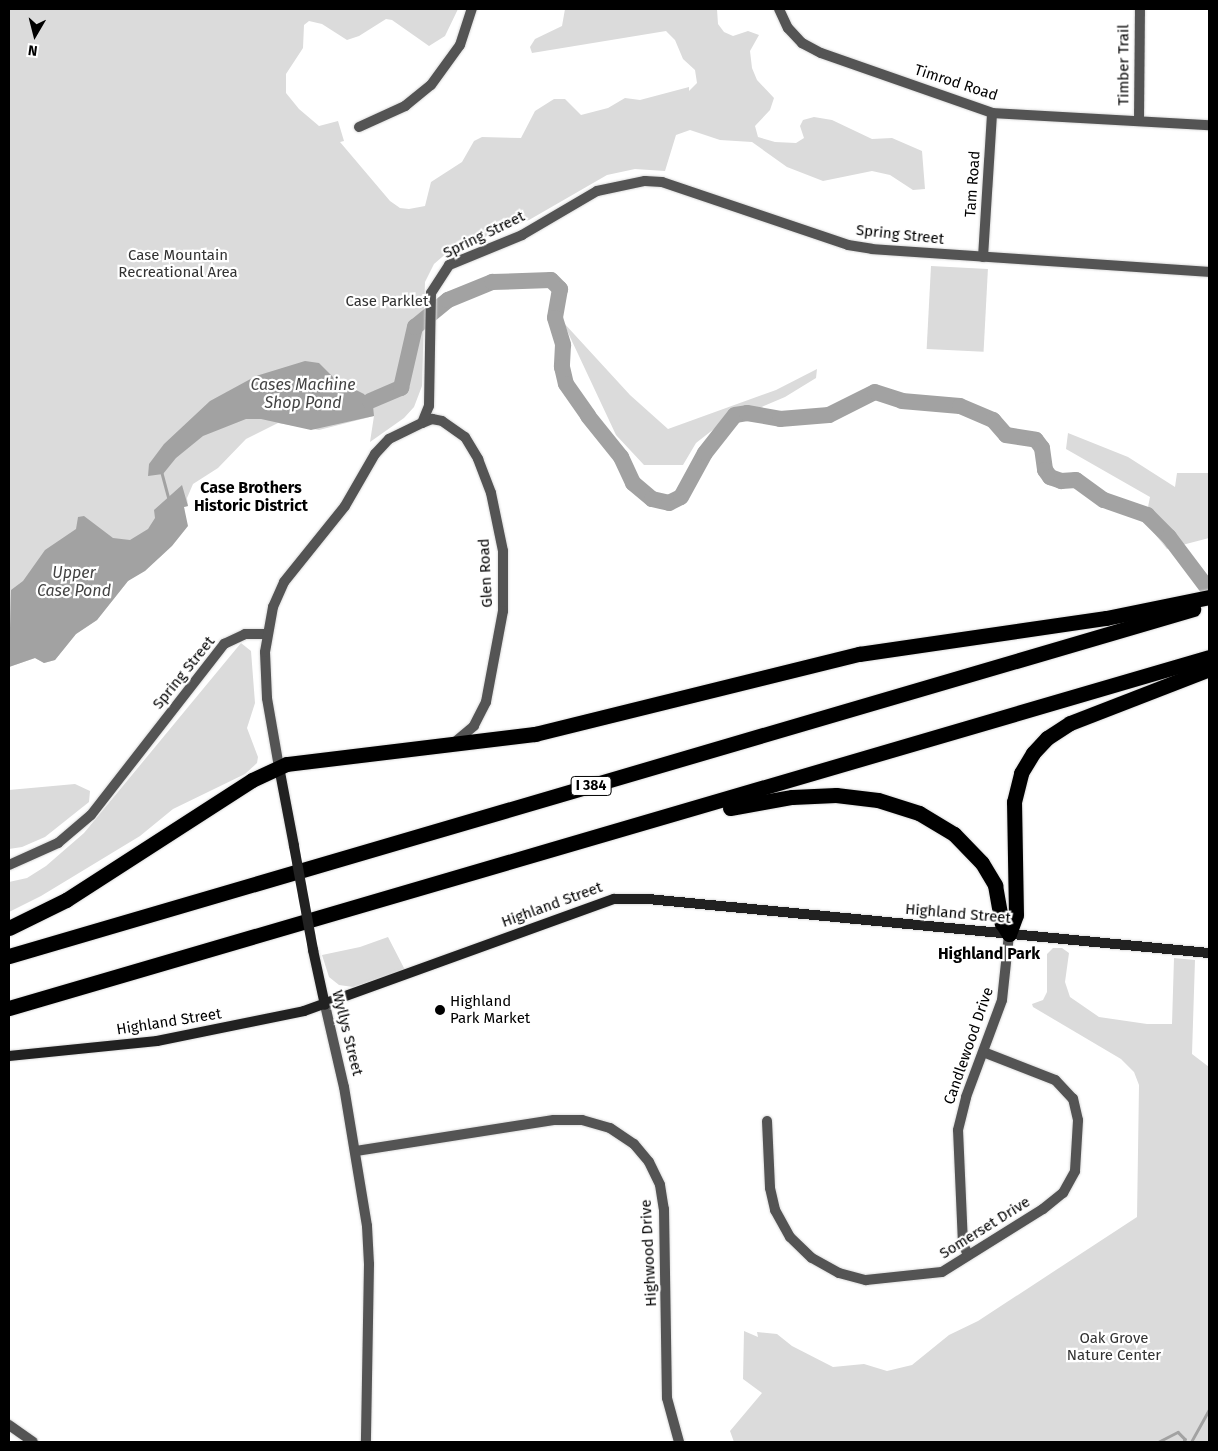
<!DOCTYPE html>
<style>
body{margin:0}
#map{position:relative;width:1218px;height:1451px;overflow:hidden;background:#fff;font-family:"Fira Sans",sans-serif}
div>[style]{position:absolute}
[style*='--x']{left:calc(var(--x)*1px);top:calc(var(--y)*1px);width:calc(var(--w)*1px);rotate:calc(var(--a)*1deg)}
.green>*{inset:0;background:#dbdbdb;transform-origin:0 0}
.water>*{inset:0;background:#a2a2a2}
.stream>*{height:2.5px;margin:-1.25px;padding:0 1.25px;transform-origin:1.25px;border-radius:1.25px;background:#a2a2a2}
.river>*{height:16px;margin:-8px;padding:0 8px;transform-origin:8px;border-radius:8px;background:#a2a2a2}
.roads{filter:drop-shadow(0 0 1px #dbdbdb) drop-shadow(0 0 1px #dbdbdb)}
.minor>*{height:10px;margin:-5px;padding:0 5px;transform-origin:5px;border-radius:5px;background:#545454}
.tertiary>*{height:10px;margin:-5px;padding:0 5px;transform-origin:5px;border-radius:5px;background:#545454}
.secondary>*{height:10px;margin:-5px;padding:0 5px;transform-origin:5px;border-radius:5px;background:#212121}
.motorway>*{height:15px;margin:-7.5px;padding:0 7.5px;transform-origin:7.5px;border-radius:7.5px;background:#000}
.secondary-bridge>*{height:10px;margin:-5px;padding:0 5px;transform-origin:5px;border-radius:5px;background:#212121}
.dots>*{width:14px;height:14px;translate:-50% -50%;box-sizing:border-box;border:2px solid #fff;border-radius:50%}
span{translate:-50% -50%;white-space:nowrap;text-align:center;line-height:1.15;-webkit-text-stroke:4.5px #fff;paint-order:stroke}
.shield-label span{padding:1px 4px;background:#fff;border:1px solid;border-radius:4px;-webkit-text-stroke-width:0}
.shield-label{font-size:14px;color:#000;font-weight:700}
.street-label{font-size:15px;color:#000}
.park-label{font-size:15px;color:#323232}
.poi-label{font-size:15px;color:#000}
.left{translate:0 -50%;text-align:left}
.water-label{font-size:16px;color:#434343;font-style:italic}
.neighbourhood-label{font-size:16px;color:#000;font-weight:700}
.frame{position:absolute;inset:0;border:10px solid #000;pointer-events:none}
.north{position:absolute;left:10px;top:10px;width:50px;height:50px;-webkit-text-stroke:4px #fff;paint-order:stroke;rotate:188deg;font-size:14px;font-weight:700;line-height:20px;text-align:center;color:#000}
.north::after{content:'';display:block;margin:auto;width:18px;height:22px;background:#000;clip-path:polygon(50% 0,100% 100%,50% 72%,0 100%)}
</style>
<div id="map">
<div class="green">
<i style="clip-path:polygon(9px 9px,458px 9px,445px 36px,429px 46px,392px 20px,386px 19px,359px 36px,347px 40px,322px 24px,309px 21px,304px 25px,303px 48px,286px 74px,286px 93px,299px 109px,319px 126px,338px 121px,344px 141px,340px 142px,390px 201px,400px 208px,409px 209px,425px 206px,431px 182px,462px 162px,474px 141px,482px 137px,521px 138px,535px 111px,554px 99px,565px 99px,581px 115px,608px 108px,625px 98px,640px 100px,689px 87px,689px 91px,697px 83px,695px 70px,683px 59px,675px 40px,666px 31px,532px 53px,530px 47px,535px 39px,562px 26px,565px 9px,717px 9px,718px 24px,724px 32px,733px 36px,748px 31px,759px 35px,750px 51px,752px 68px,757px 80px,774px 98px,770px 110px,755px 126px,758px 137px,775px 142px,796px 143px,804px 138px,800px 126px,803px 120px,814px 117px,832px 120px,872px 139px,892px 138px,922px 151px,925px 189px,913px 190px,890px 175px,872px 171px,823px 181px,787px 167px,752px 142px,720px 140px,690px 130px,676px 135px,665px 171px,635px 169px,607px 175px,529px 220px,449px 251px,434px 264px,425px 282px,422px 386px,414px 407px,404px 418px,370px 442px,374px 416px,319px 430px,278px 423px,246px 439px,218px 468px,193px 484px,187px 498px,188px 506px,184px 507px,186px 528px,161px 556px,128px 581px,97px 620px,76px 634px,55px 660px,44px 663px,35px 658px,9px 667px)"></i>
<i style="left:931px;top:266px;width:57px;height:83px;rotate:3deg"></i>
<i style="clip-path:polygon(563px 322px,630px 395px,668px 429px,776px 390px,817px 369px,816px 378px,785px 397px,719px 425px,696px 443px,683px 465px,644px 465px,616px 435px)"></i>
<i style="clip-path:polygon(1068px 433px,1128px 457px,1175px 487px,1177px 473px,1209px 473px,1209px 538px,1167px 549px,1145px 522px,1150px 497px,1066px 449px)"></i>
<i style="clip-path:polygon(241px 643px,251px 651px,255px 703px,247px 728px,258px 757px,257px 763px,245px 774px,173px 809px,140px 836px,41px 896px,9px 912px,9px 882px,27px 878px,46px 866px,84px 833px)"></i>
<i style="clip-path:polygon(75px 784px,90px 791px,89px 802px,45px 837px,22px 847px,9px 849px,9px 790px)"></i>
<i style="clip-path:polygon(388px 937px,405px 970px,353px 987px,339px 985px,329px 977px,322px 955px,360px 947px)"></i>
<i style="clip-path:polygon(1053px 948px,1062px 948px,1069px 953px,1065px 982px,1070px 997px,1099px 1017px,1147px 1024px,1172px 1024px,1174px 958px,1195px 960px,1192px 1054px,1209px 1067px,1209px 1442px,734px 1442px,730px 1431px,762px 1393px,743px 1379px,744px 1331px,758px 1337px,757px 1332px,777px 1334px,792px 1346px,833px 1367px,864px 1364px,887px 1371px,912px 1365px,949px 1335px,978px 1321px,1137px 1217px,1139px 1085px,1134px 1072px,1121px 1059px,1033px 1007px,1032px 1004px,1043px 1000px,1047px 992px,1047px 954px)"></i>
</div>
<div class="water">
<i style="clip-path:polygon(305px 361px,319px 363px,336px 380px,364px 394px,373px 406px,374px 416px,311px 430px,261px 419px,246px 419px,203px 436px,176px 458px,163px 474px,148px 476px,149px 464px,164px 444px,210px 401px,256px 376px)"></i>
<i style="clip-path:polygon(182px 485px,188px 506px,184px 507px,188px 526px,172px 546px,145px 571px,128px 581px,97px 620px,76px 634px,55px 660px,44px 663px,35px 658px,9px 667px,11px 590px,23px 581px,45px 550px,76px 529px,78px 517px,84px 516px,113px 538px,130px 540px,148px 529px,155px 518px,154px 510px)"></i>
</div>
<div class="stream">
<i style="--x:162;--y:473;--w:27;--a:75"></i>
<i style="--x:1158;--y:1442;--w:22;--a:-27"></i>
<i style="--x:1178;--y:1432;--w:10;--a:45"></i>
<i style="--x:1185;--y:1439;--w:3;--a:108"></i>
<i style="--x:1191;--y:1442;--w:38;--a:-61"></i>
</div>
<div class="river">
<i style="--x:370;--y:401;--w:34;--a:-23"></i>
<i style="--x:401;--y:388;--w:63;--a:-77.1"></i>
<i style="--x:415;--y:327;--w:43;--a:-39.3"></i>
<i style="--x:448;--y:300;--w:48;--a:-22.2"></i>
<i style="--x:492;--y:282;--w:59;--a:-1.9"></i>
<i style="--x:551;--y:280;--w:13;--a:45"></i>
<i style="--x:560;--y:289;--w:29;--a:100"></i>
<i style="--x:555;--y:318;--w:28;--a:73"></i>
<i style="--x:563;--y:345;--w:22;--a:93"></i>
<i style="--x:562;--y:367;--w:17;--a:77"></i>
<i style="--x:566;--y:384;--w:39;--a:55"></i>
<i style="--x:588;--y:416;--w:53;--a:51.2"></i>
<i style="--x:621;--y:457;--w:29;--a:65"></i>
<i style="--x:633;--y:483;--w:25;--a:40"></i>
<i style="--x:652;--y:499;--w:17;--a:13"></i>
<i style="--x:669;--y:503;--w:13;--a:-27"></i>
<i style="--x:681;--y:497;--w:50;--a:-61.4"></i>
<i style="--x:705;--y:453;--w:48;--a:-51.7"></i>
<i style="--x:735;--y:415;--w:12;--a:-9"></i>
<i style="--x:747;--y:413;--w:34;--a:10"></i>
<i style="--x:780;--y:419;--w:49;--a:-4.7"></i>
<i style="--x:829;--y:415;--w:51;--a:-26.6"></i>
<i style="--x:875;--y:392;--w:28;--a:18"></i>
<i style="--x:902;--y:401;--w:58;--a:4.9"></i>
<i style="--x:960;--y:406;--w:36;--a:23"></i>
<i style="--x:993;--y:420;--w:20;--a:49"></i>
<i style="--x:1006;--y:435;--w:30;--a:9"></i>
<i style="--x:1036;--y:440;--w:10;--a:53"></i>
<i style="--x:1042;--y:448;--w:22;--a:82"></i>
<i style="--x:1045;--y:470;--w:9;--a:54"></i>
<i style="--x:1050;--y:477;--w:12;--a:20"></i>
<i style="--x:1061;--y:481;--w:15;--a:-4"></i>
<i style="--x:1076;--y:480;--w:34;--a:36"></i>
<i style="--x:1104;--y:500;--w:46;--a:19.2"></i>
<i style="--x:1147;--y:515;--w:31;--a:45"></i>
<i style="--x:1169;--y:537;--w:66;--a:53"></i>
</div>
<div class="roads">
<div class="minor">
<i style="--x:779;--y:9;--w:21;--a:65"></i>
<i style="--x:788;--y:28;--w:21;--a:47"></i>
<i style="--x:802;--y:43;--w:21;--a:28"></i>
<i style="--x:821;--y:53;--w:181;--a:19.3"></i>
<i style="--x:992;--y:113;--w:217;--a:3.2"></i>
<i style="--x:1139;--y:121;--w:112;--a:-89.5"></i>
<i style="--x:359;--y:127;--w:51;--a:-24.5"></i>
<i style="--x:405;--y:106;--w:33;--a:-39"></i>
<i style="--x:431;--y:85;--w:49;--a:-54.1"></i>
<i style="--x:460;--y:45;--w:38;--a:-72"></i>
<i style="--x:983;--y:257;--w:144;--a:-86.4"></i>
<i style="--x:422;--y:423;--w:11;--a:-22"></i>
<i style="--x:432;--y:419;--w:10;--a:11"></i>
<i style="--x:442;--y:421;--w:28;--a:35"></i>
<i style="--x:465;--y:437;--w:26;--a:59"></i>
<i style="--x:478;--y:459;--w:36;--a:69"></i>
<i style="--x:491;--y:493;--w:59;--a:78.3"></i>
<i style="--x:503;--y:551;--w:60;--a:90"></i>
<i style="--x:503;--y:611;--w:93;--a:100.6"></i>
<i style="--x:486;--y:702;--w:27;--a:117"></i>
<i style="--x:474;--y:726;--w:25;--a:140"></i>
<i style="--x:9;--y:865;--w:54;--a:-24.2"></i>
<i style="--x:58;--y:843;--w:43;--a:-40.3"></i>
<i style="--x:91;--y:815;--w:217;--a:-52.1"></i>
<i style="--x:224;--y:644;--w:23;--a:-25"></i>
<i style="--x:245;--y:634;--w:21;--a:0"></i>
<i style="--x:767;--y:1121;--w:67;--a:87.4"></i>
<i style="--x:770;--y:1188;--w:23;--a:77"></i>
<i style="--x:775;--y:1210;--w:31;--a:61"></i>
<i style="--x:790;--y:1237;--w:30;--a:44"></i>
<i style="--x:812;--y:1258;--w:31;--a:29"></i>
<i style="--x:839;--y:1273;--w:28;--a:15"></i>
<i style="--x:866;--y:1280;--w:76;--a:-6"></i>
<i style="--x:942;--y:1272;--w:119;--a:-32"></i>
<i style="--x:1043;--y:1209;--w:26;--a:-39"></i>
<i style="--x:1063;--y:1193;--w:25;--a:-61"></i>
<i style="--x:1075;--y:1171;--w:51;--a:-86.6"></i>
<i style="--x:1078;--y:1120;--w:22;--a:-103"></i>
<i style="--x:1073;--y:1099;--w:26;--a:-133"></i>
<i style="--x:1055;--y:1080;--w:77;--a:-158.7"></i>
<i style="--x:356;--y:1151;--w:200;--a:-8.9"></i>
<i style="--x:554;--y:1120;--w:28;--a:0"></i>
<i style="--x:582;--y:1120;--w:29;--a:16"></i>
<i style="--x:610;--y:1128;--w:29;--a:34"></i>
<i style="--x:634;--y:1144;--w:23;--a:50"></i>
<i style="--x:649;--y:1162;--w:25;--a:64"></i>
<i style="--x:660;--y:1185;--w:24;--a:81"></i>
<i style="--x:664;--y:1209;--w:189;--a:89.1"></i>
<i style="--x:667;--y:1398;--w:46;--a:74.7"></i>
<i style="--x:968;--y:1255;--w:12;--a:-114"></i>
<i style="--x:963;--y:1244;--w:114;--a:-92.5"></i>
<i style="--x:958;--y:1130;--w:34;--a:-76"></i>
<i style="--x:966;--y:1097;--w:103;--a:-69.6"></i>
<i style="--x:1002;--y:1000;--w:66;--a:-83.9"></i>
</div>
<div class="tertiary">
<i style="--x:279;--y:767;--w:70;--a:-99.9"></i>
<i style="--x:267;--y:698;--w:46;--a:-92.5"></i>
<i style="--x:265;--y:652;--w:46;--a:-79.9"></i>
<i style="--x:273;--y:607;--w:27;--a:-66"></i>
<i style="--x:284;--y:582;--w:97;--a:-51.2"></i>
<i style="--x:345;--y:506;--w:60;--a:-60"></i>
<i style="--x:375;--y:454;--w:21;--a:-47"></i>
<i style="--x:389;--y:439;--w:37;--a:-26"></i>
<i style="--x:422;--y:423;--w:18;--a:-68"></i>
<i style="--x:429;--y:406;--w:113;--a:-89"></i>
<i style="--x:431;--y:293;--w:33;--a:-57"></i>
<i style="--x:449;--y:265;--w:79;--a:-22.3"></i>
<i style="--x:522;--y:235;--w:87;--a:-30.4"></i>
<i style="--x:597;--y:191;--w:49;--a:-11.8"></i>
<i style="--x:645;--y:181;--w:17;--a:3"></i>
<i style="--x:662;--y:182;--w:196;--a:18.7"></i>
<i style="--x:848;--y:245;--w:24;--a:9"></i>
<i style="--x:872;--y:249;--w:338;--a:3.9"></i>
<i style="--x:325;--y:1005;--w:84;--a:77"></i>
<i style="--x:344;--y:1087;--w:141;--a:80.6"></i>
<i style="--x:367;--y:1226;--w:38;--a:87"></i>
<i style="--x:369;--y:1264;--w:178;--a:91"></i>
<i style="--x:9;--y:1425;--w:29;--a:35"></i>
</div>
<div class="secondary">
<i style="--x:279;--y:767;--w:80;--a:79.2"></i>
<i style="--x:313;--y:950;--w:56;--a:77.7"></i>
<i style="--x:9;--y:1056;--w:149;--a:-5.8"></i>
<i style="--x:157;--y:1041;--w:150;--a:-11.5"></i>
<i style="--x:304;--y:1011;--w:330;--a:-19.9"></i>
<i style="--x:614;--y:899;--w:34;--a:0"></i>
<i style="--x:648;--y:899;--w:564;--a:5.5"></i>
</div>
<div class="motorway">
<i style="--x:730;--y:808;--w:63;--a:-10.1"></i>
<i style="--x:792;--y:797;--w:44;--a:-2.6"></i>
<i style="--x:836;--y:795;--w:42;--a:6.8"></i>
<i style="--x:878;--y:800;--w:43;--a:17.6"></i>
<i style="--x:919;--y:813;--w:41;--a:31"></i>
<i style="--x:954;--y:834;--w:40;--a:46"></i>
<i style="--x:982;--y:863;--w:26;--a:59"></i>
<i style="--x:995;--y:885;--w:39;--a:80"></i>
<i style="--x:1002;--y:923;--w:13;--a:58"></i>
<i style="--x:1009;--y:934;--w:20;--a:-70"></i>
<i style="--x:1016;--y:915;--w:113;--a:-91"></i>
<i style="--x:1014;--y:802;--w:30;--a:-76"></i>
<i style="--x:1021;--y:773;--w:23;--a:-59"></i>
<i style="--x:1033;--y:753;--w:21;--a:-47"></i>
<i style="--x:1047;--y:738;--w:27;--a:-33"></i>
<i style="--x:1070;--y:723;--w:149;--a:-21.2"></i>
<i style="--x:9;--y:928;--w:64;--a:-26.2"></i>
<i style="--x:66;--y:900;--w:221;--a:-32.8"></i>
<i style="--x:252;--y:780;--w:38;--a:-25"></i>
<i style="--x:287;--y:764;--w:250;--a:-6.9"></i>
<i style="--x:535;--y:734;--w:334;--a:-13.9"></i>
<i style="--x:859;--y:654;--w:250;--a:-8.3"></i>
<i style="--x:1106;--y:618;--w:105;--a:-11.5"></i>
<i style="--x:9;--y:956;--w:1234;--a:-16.33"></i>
<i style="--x:9;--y:1008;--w:1250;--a:-16.3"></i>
</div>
</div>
<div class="secondary-bridge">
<i style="--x:294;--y:846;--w:106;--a:79.6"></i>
</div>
<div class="dots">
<i style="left:440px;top:1010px;background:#000"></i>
</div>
<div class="shield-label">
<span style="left:591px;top:786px">I 384</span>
</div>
<div class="street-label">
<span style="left:1124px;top:65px;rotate:-90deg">Timber Trail</span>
<span style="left:956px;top:83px;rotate:18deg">Timrod Road</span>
<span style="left:973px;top:184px;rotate:-86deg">Tam Road</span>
<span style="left:484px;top:235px;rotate:-26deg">Spring Street</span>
<span style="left:900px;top:235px;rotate:6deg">Spring Street</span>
<span style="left:486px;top:573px;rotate:-93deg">Glen Road</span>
<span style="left:184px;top:673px;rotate:-51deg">Spring Street</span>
<span style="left:552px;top:905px;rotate:-20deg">Highland Street</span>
<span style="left:958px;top:914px;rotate:5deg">Highland Street</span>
<span style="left:169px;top:1022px;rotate:-9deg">Highland Street</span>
<span style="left:347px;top:1033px;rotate:76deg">Wyllys Street</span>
<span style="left:969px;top:1046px;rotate:-71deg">Candlewood Drive</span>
<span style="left:985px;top:1228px;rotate:-32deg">Somerset Drive</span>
<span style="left:649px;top:1253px;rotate:-93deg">Highwood Drive</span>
</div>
<div class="park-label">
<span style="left:178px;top:264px">Case Mountain<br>Recreational Area</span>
<span style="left:387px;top:302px">Case Parklet</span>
<span style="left:1114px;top:1347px">Oak Grove<br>Nature Center</span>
</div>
<div class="poi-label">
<span class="left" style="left:450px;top:1010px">Highland<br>Park Market</span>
</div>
<div class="water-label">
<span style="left:303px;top:394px">Cases Machine<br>Shop Pond</span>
<span style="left:74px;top:582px">Upper<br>Case Pond</span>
</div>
<div class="neighbourhood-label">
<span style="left:251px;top:497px">Case Brothers<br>Historic District</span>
<span style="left:989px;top:954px">Highland Park</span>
</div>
<div class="frame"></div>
<div class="north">N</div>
</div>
